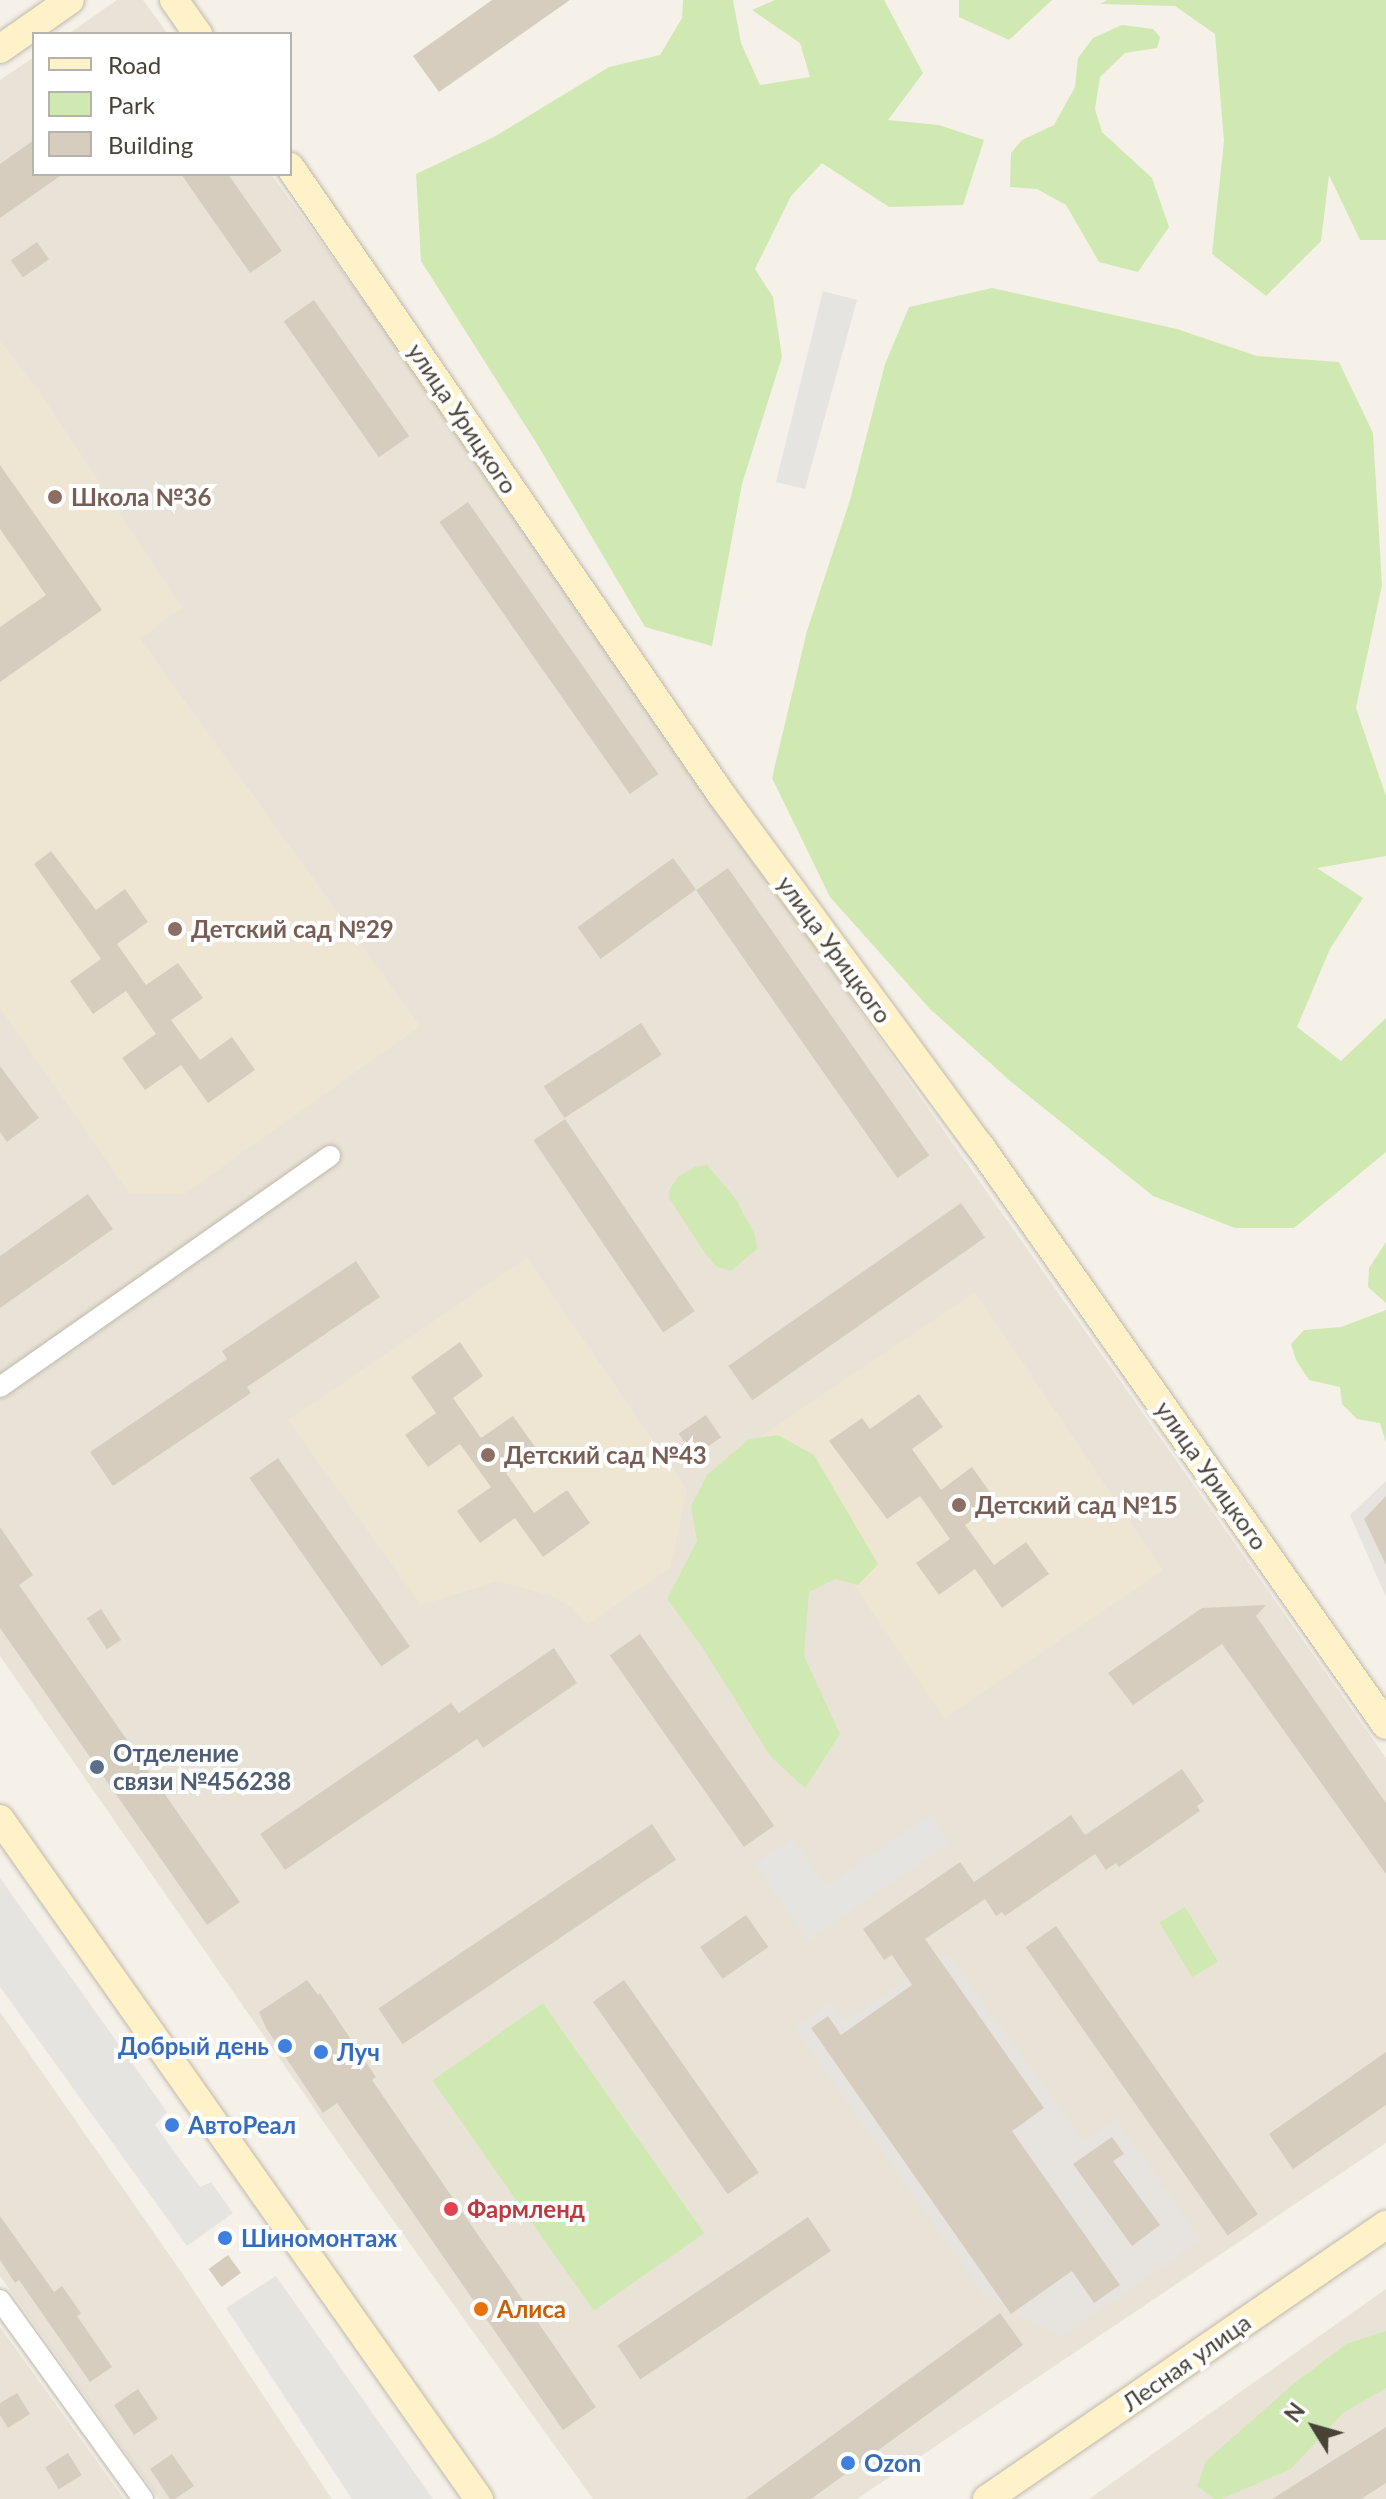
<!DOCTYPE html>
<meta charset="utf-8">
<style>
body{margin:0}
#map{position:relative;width:1386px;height:2499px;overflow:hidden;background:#f5f1e9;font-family:Lato,sans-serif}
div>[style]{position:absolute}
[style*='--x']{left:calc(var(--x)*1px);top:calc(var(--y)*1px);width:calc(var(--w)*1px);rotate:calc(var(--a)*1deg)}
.residential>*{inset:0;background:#e9e3d7}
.industrial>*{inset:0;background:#e7e3de}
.education>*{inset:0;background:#eee6d3;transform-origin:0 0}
.green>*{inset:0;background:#d0e9b2;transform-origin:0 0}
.parking>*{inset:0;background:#e6e4e1}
.building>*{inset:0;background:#d7cdbf;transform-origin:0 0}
.roads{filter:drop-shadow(0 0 2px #c0b9ac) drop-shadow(0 0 2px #c0b9ac)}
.street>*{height:20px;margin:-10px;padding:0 10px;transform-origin:10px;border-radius:10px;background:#fff}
.secondary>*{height:28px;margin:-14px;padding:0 14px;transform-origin:14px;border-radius:14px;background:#fff2c9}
.dots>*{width:22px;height:22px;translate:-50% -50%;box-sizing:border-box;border:4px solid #fff;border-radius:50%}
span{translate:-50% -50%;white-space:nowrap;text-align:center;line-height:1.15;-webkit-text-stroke:8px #fff;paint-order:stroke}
.street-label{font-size:24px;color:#494237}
.education-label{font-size:24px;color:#785e54;font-weight:700}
.left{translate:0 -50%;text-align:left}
.service-label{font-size:24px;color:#4e5e75;font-weight:700}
.shop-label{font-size:24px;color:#366cbe;font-weight:700}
.right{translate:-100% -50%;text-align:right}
.health-label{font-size:24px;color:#be3a42;font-weight:700}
.food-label{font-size:24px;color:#c56008;font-weight:700}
.legend{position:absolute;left:32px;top:32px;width:260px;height:144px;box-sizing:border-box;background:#fff;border:2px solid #b6b3af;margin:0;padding:10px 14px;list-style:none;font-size:24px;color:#494237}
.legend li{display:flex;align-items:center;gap:16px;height:40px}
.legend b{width:40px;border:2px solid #b6b3af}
.north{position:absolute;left:1274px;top:2387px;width:80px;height:80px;-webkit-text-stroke:6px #fff;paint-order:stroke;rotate:307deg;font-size:22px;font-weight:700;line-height:32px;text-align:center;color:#494237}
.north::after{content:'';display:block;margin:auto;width:28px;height:36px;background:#494237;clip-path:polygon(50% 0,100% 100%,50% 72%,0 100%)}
</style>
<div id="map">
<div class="residential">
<i style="clip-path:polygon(117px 0,143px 0,168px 34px,68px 34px)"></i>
<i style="clip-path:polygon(34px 57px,34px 174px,271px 174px,445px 412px,906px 1077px,1386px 1758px,1386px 2143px,857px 2499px,593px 2499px,350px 2160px,0 1656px,0 80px)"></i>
<i style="clip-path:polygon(0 2012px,182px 2273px,332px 2499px,159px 2499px,0 2276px)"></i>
<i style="clip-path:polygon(1386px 2289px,1386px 2499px,1089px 2499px)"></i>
<i style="clip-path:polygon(0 2327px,124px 2499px,0 2499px)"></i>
</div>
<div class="industrial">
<i style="clip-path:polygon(1386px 1481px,1386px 1597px,1350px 1515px)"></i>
<i style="clip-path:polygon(946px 1953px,1084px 2141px,1116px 2119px,1201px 2240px,1061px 2337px,982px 2292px,795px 2028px,830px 2003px,844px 2023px)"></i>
</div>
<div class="education">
<i style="clip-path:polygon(0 341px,37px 388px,182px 607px,140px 639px,420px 1026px,184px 1194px,130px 1194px,0 1008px)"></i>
<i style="clip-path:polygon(527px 1258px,687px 1490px,670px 1568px,588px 1624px,570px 1606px,549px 1595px,498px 1581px,421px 1605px,288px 1420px)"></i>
<i style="left:975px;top:1292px;width:336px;height:264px;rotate:56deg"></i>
</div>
<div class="green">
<i style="clip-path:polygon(683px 0,733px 0,741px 43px,760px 85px,810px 77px,800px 43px,752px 10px,775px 0,884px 0,923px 73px,888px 120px,939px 125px,984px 140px,963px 205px,889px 207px,822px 163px,791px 196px,755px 269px,773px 297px,782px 357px,742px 484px,712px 646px,645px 627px,537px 444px,421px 261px,416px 174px,494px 137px,609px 67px,660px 55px,682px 18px)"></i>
<i style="clip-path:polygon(959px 0,1052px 0,1009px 40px,959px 17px)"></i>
<i style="clip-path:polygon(1107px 0,1386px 0,1386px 240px,1360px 240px,1329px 175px,1321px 241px,1266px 296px,1212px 254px,1224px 141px,1215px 34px,1175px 6px,1100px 4px)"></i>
<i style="clip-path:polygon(1122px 25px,1153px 29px,1160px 37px,1157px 48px,1125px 53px,1100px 77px,1095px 109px,1102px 132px,1152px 178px,1169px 227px,1138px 272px,1099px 262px,1066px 205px,1037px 189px,1010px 187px,1011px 153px,1022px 140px,1054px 125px,1075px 87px,1078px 58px,1093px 38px)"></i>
<i style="clip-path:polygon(992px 288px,1177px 329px,1257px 356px,1339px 362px,1373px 433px,1382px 585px,1356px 708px,1386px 796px,1386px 856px,1317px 868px,1363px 898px,1330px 949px,1297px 1027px,1341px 1061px,1386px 1018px,1386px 1152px,1294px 1228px,1235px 1228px,1153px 1196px,1009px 1080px,930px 1009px,830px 897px,772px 778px,807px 631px,850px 500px,885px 364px,909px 307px)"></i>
<i style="clip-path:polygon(707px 1165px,735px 1198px,755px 1235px,757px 1249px,731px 1271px,716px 1266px,707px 1256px,669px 1198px,669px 1190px,678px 1177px,695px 1167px)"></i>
<i style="clip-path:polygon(1386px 1242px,1386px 1303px,1368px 1287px,1369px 1268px)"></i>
<i style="clip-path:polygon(1386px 1310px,1386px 1443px,1380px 1423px,1357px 1419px,1342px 1404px,1340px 1387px,1309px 1380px,1296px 1360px,1291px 1344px,1304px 1330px,1341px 1327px)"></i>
<i style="clip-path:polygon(778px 1435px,814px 1455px,878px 1564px,858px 1585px,835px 1579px,809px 1592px,804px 1656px,840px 1734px,805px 1788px,771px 1757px,702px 1647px,667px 1599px,697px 1541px,691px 1506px,707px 1475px,749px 1439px)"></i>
<i style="left:1185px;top:1907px;width:64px;height:30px;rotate:59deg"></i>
<i style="left:543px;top:2003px;width:281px;height:135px;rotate:55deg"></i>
<i style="clip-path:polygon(1386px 2331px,1386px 2388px,1343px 2413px,1291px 2469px,1221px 2499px,1214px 2499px,1197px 2486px,1206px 2461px,1292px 2385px,1346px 2344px)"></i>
</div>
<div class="parking">
<i style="clip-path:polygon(823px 291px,857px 300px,805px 489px,776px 482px)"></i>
<i style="clip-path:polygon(930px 1815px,949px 1843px,808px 1940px,756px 1864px,793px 1839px,826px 1887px)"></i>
<i style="clip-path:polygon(0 1878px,167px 2112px,155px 2125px,200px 2187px,211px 2182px,233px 2213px,187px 2246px,0 1987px)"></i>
<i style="clip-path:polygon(276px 2276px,433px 2499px,352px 2499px,226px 2308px)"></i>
</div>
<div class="building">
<i style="clip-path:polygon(492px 0,570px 0,439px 92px,413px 56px)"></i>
<i style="clip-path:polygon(34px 140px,34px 174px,63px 174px,0 218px,0 164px)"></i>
<i style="clip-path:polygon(181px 174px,228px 174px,282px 251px,250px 273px)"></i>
<i style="left:37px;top:242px;width:21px;height:32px;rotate:55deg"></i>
<i style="left:314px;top:300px;width:166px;height:37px;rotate:55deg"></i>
<i style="clip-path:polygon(0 465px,102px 610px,0 682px,0 627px,46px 595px,0 529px)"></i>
<i style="left:468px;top:502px;width:332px;height:35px;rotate:55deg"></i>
<i style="clip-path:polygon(51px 851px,96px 910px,125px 889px,148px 922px,117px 944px,146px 985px,178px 963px,203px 998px,171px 1020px,200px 1060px,232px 1037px,255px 1070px,208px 1103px,181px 1065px,145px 1090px,122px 1058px,156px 1034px,126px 991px,93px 1014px,70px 981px,101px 959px,34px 864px)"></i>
<i style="left:673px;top:858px;width:39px;height:118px;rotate:54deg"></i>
<i style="left:728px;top:868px;width:351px;height:39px;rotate:55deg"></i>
<i style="left:641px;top:1023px;width:38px;height:116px;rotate:57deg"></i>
<i style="clip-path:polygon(0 1066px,39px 1118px,7px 1142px,0 1132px)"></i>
<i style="left:565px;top:1119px;width:232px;height:38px;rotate:56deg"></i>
<i style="clip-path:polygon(88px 1194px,113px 1229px,0 1308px,0 1256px)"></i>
<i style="left:961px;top:1203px;width:42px;height:284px;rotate:55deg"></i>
<i style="clip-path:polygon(356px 1261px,380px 1297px,247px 1387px,251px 1393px,113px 1486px,90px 1452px,227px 1359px,222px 1351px)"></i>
<i style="clip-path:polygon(460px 1342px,483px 1376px,453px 1398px,481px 1438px,513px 1416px,538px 1451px,506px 1473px,534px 1513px,567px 1490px,590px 1523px,543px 1557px,515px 1518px,480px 1543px,457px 1511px,491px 1487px,460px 1444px,428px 1467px,405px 1435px,436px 1413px,411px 1377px)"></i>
<i style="clip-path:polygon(919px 1394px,943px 1427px,912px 1449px,941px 1490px,972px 1467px,997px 1502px,965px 1525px,994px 1565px,1026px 1542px,1049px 1574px,1002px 1608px,975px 1569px,939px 1595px,916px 1563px,950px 1539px,920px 1496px,887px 1519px,829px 1441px,862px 1418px,870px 1429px)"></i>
<i style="left:706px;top:1415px;width:27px;height:33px;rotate:56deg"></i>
<i style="left:278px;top:1458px;width:230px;height:35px;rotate:55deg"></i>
<i style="clip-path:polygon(1386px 1496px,1386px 1565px,1364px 1519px)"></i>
<i style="clip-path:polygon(0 1527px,33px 1575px,19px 1585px,240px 1902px,207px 1925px,0 1628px)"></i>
<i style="clip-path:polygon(1266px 1605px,1256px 1616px,1386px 1803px,1386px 1874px,1222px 1644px,1133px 1705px,1108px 1673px,1202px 1608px)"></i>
<i style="left:101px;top:1609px;width:37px;height:17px;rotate:57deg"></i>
<i style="left:640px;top:1634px;width:234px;height:37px;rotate:55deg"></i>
<i style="clip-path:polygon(554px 1648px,577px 1683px,483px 1748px,477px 1739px,285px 1870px,260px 1834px,451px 1703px,459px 1713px)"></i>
<i style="clip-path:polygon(1182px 1769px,1204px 1801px,1197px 1806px,1200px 1811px,1119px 1867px,1116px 1863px,1106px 1870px,1095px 1854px,1005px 1916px,1002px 1912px,996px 1916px,985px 1899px,925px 1939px,1044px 2108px,1012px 2131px,1120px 2285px,1094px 2303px,1072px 2271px,1011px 2314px,811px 2028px,828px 2016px,841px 2035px,912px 1985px,892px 1955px,884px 1960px,863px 1929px,960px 1862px,974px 1882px,1071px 1815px,1085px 1835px)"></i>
<i style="left:652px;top:1824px;width:43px;height:330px;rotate:56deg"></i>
<i style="left:746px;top:1915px;width:39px;height:56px;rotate:55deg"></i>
<i style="left:1056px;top:1926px;width:352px;height:37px;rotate:55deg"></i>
<i style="clip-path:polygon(307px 1980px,318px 1995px,320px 1993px,376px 2077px,372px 2080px,596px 2407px,563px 2430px,337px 2103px,323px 2113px,266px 2028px,259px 2012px)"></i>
<i style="left:624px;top:1980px;width:235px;height:38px;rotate:55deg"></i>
<i style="clip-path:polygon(1386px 2052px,1386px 2105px,1293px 2169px,1269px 2134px)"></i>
<i style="clip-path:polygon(1112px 2137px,1124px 2154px,1113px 2161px,1160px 2225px,1132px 2246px,1073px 2164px)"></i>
<i style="clip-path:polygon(0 2216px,54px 2292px,62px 2286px,81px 2313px,77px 2316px,112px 2367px,90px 2382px,19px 2280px,15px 2283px,0 2260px)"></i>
<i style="left:808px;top:2217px;width:41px;height:230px;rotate:56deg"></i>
<i style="left:228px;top:2255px;width:22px;height:24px;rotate:54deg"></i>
<i style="clip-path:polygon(1000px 2313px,1023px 2345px,811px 2499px,745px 2499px)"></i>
<i style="left:138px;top:2389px;width:36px;height:29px;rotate:56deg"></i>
<i style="clip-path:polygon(17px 2393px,30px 2414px,8px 2428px,0 2415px,0 2403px)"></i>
<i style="clip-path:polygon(1386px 2427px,1386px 2483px,1361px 2499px,1272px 2499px)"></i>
<i style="left:68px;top:2453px;width:26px;height:27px;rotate:58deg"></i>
<i style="clip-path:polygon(172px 2454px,194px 2486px,175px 2499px,170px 2499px,150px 2469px)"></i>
</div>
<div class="roads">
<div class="street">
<i style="--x:0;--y:1387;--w:403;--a:-35"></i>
<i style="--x:0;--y:2300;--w:245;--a:54.3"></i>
</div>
<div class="secondary">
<i style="--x:174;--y:0;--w:42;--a:54.8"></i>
<i style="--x:0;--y:49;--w:85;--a:-35"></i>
<i style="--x:290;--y:167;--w:761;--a:55.5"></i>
<i style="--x:721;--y:794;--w:437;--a:53.7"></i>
<i style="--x:980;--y:1146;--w:707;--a:54.96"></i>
<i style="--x:0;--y:1819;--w:832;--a:54.84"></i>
<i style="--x:987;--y:2499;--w:484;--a:-34.5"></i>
</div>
</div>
<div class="dots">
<i style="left:55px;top:497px;background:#8d6e63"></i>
<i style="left:175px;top:929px;background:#8d6e63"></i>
<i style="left:488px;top:1455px;background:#8d6e63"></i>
<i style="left:959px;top:1505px;background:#8d6e63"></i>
<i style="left:97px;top:1767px;background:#5c6f8a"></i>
<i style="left:285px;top:2046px;background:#3f7fe0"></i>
<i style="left:321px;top:2052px;background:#3f7fe0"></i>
<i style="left:172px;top:2125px;background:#3f7fe0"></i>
<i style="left:451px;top:2209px;background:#e0444e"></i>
<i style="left:225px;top:2238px;background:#3f7fe0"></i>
<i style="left:481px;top:2309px;background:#e8710a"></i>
<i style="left:848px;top:2463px;background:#3f7fe0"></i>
</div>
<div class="street-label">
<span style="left:463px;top:418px;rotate:56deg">улица Урицкого</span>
<span style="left:835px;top:949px;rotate:54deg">улица Урицкого</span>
<span style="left:1212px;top:1475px;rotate:55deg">улица Урицкого</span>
<span style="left:1186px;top:2362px;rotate:-35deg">Лесная улица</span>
</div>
<div class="education-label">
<span class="left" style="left:71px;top:497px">Школа №36</span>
<span class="left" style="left:191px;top:929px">Детский сад №29</span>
<span class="left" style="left:504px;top:1455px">Детский сад №43</span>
<span class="left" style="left:975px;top:1505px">Детский сад №15</span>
</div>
<div class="service-label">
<span class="left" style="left:113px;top:1767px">Отделение<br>связи №456238</span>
</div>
<div class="shop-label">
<span class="right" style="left:269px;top:2046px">Добрый день</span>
<span class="left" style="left:337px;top:2052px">Луч</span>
<span class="left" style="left:188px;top:2125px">AвтоРеал</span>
<span class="left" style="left:241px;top:2238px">Шиномонтаж</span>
<span class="left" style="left:864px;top:2463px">Ozon</span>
</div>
<div class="health-label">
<span class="left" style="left:467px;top:2209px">Фармленд</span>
</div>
<div class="food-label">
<span class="left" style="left:497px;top:2309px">Алиса</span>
</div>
<ul class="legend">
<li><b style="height:10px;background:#fff2c9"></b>Road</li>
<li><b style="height:22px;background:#d0e9b2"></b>Park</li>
<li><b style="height:22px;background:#d7cdbf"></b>Building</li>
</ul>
<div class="north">N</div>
</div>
